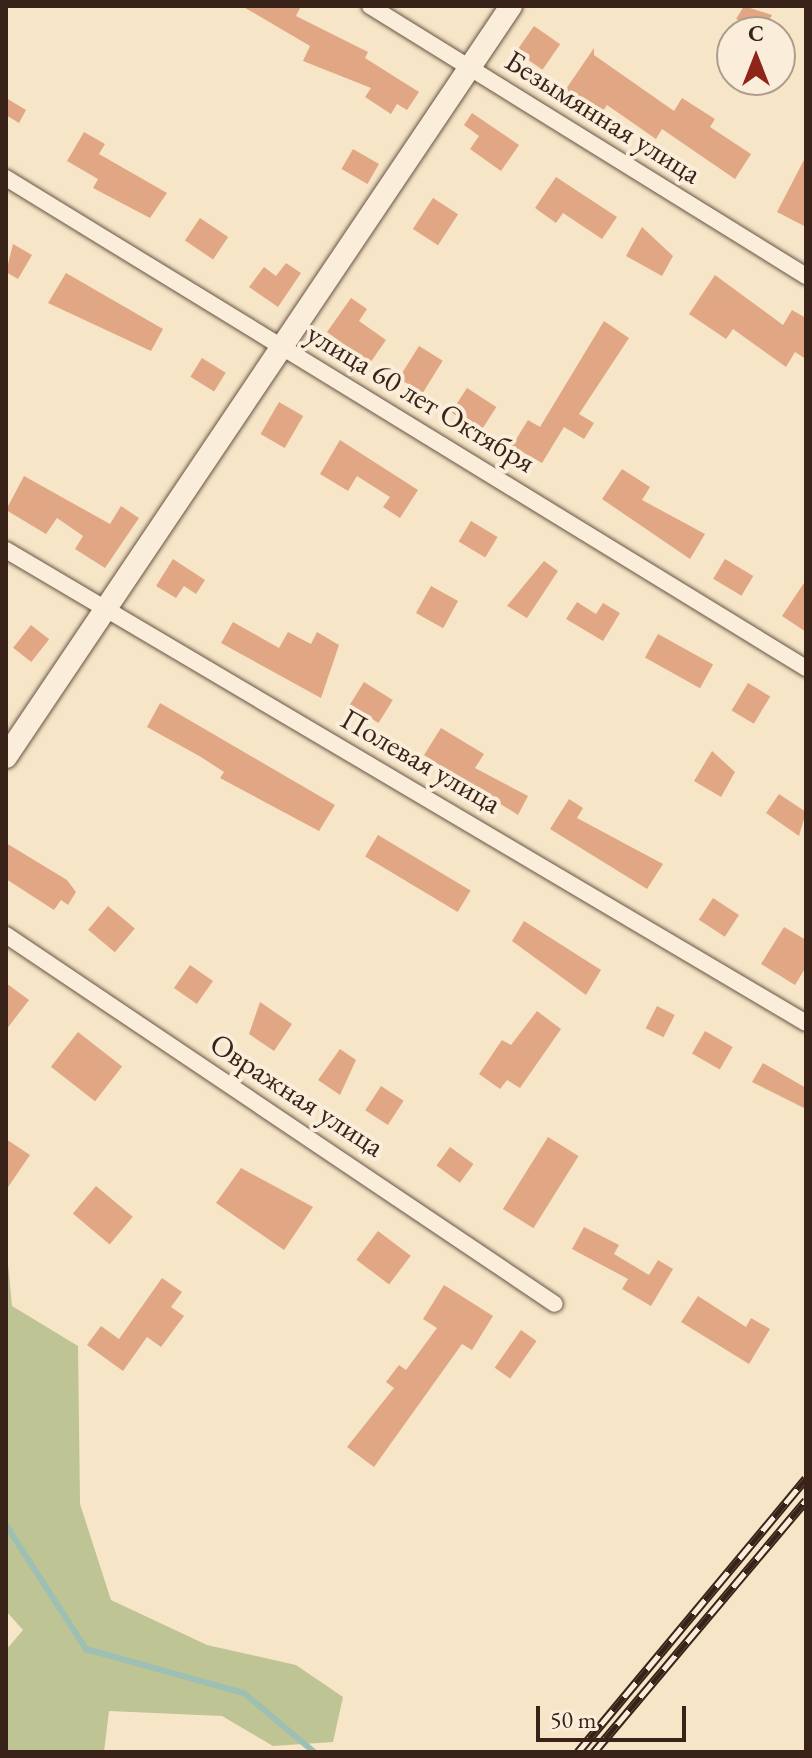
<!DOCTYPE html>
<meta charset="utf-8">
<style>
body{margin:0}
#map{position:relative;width:812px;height:1758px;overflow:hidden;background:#f7e5c7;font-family:"EB Garamond",serif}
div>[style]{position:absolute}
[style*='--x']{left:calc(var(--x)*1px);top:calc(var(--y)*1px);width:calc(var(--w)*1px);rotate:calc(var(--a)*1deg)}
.green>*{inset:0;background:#bfc494}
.stream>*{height:6px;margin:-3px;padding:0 3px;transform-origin:3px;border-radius:3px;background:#9dbfb4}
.building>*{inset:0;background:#e1a784;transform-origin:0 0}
.roads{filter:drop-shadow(0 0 2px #685444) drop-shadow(0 0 2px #685444)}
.street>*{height:16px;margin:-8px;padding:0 8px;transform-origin:8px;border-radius:8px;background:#faeedb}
.secondary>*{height:22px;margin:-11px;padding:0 11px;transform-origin:11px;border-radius:11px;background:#faeedb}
.rail>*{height:9px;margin-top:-4.5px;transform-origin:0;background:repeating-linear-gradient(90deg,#faeedb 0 18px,#392318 0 36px);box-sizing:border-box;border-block:2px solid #392318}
span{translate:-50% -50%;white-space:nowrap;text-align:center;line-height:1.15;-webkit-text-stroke:8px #faeedb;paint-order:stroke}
.street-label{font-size:30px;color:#392318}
.frame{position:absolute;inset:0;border:8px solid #392318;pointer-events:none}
.north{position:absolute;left:716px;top:16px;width:80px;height:80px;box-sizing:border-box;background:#faeedb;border:2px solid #ad9d8d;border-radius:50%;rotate:0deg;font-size:22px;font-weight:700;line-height:32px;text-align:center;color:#392318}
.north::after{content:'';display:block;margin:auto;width:28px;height:36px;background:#8f2418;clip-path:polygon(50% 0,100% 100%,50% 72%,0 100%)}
.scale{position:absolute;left:536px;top:1706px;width:150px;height:36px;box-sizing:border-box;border:4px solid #392318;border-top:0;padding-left:10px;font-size:24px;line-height:28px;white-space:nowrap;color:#392318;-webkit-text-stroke:6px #faeedb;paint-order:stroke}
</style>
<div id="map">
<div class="green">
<i style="clip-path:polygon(6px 1243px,12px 1306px,78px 1346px,80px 1504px,111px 1600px,207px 1645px,296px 1665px,343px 1697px,333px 1742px,273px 1746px,222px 1716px,109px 1711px,104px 1752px,6px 1752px,6px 1650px,23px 1630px,6px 1611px)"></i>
</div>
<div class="stream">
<i style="--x:6;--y:1525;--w:148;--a:57.2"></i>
<i style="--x:86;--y:1649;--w:164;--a:15.6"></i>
<i style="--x:244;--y:1693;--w:92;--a:40.1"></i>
</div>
<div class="building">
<i style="clip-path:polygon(242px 6px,301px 6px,296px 16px,368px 52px,365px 58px,419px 92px,407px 110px,397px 104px,391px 114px,365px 97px,371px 88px,303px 61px,310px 46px)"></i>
<i style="clip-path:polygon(744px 6px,772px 15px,762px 32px,736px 19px)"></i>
<i style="left:534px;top:26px;width:32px;height:31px;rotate:35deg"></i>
<i style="clip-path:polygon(594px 48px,594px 55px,674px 111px,682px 98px,715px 119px,710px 127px,751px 154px,735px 179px,662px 129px,656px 139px,607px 105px,594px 124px,580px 115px,585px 107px,564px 92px)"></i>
<i style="clip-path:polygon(6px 98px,26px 110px,19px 123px,6px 115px)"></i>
<i style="clip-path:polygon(472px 113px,519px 145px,501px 171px,470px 149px,479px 136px,464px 125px)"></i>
<i style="clip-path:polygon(84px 132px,105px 144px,99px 154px,167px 193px,150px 218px,93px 188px,98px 179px,67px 161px)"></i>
<i style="left:353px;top:149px;width:30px;height:23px;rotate:30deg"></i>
<i style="clip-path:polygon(806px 156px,806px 227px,777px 212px)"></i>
<i style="clip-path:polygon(556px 177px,617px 217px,602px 239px,563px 213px,556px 223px,535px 208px)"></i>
<i style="left:433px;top:198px;width:30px;height:37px;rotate:33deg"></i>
<i style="left:200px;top:218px;width:34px;height:27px;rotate:34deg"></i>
<i style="clip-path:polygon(642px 227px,673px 256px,662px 276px,626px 256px)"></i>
<i style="clip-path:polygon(13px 244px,32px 255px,18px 279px,6px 272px)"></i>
<i style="clip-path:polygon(286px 263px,301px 273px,278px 307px,249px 287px,264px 267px,276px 276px)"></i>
<i style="clip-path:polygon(66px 273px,163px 329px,151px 351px,48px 303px)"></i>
<i style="clip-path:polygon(715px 275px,783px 325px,792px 310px,806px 318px,806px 359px,795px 352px,786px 367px,733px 329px,726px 339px,689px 314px)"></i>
<i style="clip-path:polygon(351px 298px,367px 309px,359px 321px,386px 340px,370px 363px,327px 332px)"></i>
<i style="clip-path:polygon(604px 321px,629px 338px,579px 414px,594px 423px,584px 439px,564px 427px,542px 463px,512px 446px,528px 420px,540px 427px)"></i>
<i style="left:419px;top:346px;width:28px;height:38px;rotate:32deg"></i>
<i style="left:202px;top:358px;width:28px;height:22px;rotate:32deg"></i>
<i style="left:467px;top:388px;width:35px;height:29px;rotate:33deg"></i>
<i style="left:279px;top:402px;width:28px;height:37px;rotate:30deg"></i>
<i style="clip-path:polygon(340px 440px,418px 490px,400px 518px,383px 507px,390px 497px,357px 476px,348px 491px,320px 474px)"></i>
<i style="clip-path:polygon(622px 469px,650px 487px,642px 500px,705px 534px,690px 559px,602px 499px)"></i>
<i style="clip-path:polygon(24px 476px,110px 524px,121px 506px,139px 518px,105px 568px,75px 549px,83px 536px,57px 518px,46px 534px,6px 510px)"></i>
<i style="left:471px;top:521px;width:31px;height:24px;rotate:31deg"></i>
<i style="clip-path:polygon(173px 559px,205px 580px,196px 594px,184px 586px,176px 598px,156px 586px)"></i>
<i style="left:725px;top:559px;width:33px;height:23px;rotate:31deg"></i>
<i style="clip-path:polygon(544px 561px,558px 571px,527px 618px,507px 606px)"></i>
<i style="clip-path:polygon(806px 580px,806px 632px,782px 616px)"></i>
<i style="left:431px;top:586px;width:31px;height:31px;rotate:29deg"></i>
<i style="clip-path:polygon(577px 602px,596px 614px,603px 603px,620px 613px,603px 641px,566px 619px)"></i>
<i style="clip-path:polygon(233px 622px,279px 648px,288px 632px,311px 644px,317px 632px,339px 645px,321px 698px,221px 643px)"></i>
<i style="left:31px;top:625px;width:23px;height:29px;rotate:38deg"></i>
<i style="left:658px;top:634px;width:63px;height:27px;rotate:29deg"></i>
<i style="left:364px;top:682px;width:34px;height:27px;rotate:32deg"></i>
<i style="left:748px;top:683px;width:26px;height:32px;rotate:31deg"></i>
<i style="clip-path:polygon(160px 703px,335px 805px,319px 831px,220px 778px,224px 772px,201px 757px,147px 727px)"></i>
<i style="clip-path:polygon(441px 728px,484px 754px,475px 768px,528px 796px,518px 815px,424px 755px)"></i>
<i style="clip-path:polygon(712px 751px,735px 772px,721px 797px,694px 781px)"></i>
<i style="clip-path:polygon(779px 794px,806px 812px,799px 836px,766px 813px)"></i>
<i style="clip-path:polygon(569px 799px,583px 808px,577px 818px,663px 864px,647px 889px,550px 829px)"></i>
<i style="left:378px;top:835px;width:108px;height:25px;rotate:31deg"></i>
<i style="clip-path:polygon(6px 843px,67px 880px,76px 892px,68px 905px,61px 900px,54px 910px,6px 879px)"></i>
<i style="left:713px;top:898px;width:31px;height:26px;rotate:33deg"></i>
<i style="left:108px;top:906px;width:35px;height:31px;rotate:40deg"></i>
<i style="clip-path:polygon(524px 921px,601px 970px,586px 995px,512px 941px)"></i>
<i style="clip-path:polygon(784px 927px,806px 940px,806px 967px,795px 985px,761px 964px)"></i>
<i style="left:190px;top:965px;width:28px;height:28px;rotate:35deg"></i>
<i style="clip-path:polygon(6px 983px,29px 1000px,6px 1030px)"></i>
<i style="clip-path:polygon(260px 1002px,292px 1024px,274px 1051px,249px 1034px)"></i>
<i style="left:657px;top:1006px;width:20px;height:25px;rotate:27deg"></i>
<i style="clip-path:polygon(537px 1011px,561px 1029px,520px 1088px,507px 1080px,500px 1089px,479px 1074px,502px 1040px,511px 1045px)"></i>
<i style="left:705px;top:1031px;width:32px;height:26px;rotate:30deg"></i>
<i style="left:78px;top:1032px;width:56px;height:44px;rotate:38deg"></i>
<i style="clip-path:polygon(340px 1049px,356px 1060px,340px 1095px,318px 1080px)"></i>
<i style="clip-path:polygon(763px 1063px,806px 1088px,806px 1109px,752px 1082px)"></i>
<i style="left:381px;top:1086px;width:27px;height:29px;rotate:33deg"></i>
<i style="left:548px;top:1137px;width:36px;height:85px;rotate:32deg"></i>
<i style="clip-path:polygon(6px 1139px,30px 1155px,6px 1190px)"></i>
<i style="left:450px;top:1147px;width:29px;height:23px;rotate:36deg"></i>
<i style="clip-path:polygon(241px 1168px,313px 1207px,284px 1250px,216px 1203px)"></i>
<i style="left:96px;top:1186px;width:48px;height:36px;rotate:40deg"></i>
<i style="clip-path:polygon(584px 1227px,619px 1245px,614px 1254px,649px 1275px,658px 1260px,673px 1269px,651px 1306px,622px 1289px,628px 1279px,572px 1249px)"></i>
<i style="left:378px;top:1231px;width:41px;height:36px;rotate:37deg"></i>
<i style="clip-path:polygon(162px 1278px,182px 1292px,171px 1307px,184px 1316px,161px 1347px,147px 1337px,123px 1371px,87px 1345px,101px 1326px,119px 1339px)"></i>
<i style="clip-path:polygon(444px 1285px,493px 1316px,472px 1350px,462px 1344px,374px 1467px,347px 1447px,394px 1388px,386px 1382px,399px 1365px,406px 1370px,437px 1328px,423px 1319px)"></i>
<i style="clip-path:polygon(698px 1296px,746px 1327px,751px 1318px,770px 1329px,749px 1364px,681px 1322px)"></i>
<i style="left:521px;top:1330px;width:19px;height:46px;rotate:35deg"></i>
</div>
<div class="roads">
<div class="street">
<i style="--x:370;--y:6;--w:513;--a:31.77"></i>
<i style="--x:6;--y:178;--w:938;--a:31.49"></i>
<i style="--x:6;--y:550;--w:929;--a:30.59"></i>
<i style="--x:6;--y:935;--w:661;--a:33.91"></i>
</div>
<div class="secondary">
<i style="--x:6;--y:757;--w:905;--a:-56.08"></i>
</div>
</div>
<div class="rail">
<i style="--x:578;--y:1752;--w:356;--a:-50.2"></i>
<i style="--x:594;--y:1752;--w:329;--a:-49.9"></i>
</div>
<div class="street-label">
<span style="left:603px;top:117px;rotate:32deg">Безымянная улица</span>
<span style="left:421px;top:398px;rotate:31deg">улица 60 лет Октября</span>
<span style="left:421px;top:761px;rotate:30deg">Полевая улица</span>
<span style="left:297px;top:1095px;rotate:33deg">Овражная улица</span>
</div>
<div class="frame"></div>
<div class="north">С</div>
<div class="scale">50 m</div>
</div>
